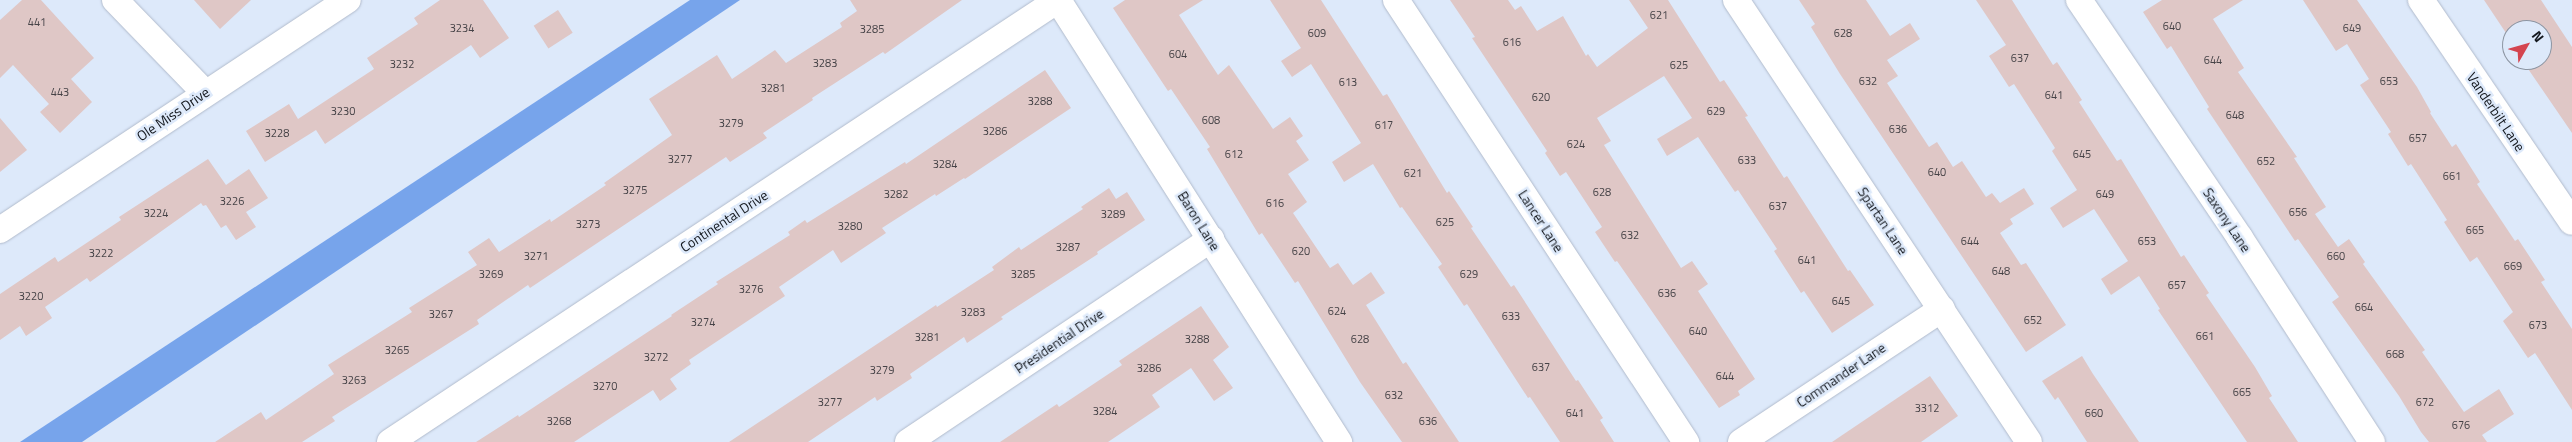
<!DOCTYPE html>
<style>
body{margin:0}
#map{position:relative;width:2572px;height:442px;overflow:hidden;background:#dde9fa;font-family:"Titillium Web",sans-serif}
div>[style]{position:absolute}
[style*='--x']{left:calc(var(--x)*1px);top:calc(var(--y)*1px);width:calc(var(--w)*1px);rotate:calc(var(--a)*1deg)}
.water>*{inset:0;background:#77a4eb}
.building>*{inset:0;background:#dfc7c6;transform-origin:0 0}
.roads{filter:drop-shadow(0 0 1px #b1bbcc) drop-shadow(0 0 1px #b1bbcc)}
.minor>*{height:26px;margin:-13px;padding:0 13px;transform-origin:13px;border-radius:13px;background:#fff}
span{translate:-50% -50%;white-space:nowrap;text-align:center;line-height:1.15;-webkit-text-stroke:5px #dde9fa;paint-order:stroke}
.number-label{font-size:11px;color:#464347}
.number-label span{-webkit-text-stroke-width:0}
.street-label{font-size:14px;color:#13171d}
.north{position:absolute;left:2502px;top:20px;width:50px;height:50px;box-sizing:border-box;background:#dde9fa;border:1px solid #8c95a2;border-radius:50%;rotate:52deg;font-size:14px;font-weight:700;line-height:20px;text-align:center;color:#13171d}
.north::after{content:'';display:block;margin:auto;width:18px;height:22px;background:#d4444f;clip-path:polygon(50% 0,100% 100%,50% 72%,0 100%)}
</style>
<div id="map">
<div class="water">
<i style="clip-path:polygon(690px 0,740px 0,82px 442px,20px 442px)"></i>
</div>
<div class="building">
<i style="clip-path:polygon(22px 0,41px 0,94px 58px,71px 79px,92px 102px,60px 133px,40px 112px,49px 104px,13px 65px,0 78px,0 20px)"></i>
<i style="clip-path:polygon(194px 0,251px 0,220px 29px)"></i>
<i style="clip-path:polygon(440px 0,483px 0,509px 38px,480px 58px,471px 45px,325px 144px,316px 130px,265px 162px,246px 131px,289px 104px,298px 119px,374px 69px,367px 58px,418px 24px,414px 18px)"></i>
<i style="clip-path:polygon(850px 0,962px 0,885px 54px,883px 52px,812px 98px,813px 100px,763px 133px,767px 138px,730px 162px,726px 157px,530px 288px,528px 285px,477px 320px,479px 324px,332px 417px,335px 421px,302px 442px,215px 442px,261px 412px,266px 420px,334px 374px,328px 365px,412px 312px,409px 308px,477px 265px,468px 252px,489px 238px,499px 252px,550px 219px,551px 222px,606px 185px,604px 183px,672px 135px,649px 99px,717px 55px,732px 79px,775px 50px,786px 63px,842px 27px,840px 23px,857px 11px)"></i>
<i style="clip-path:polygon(1125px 0,1203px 0,1179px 15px,1218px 75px,1229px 65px,1273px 129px,1290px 117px,1303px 136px,1296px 141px,1309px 160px,1288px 174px,1307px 202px,1293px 213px,1330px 268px,1338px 263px,1353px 285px,1371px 272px,1385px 293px,1366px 305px,1403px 364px,1406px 362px,1459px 442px,1402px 442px,1360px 382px,1298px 281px,1295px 283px,1262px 233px,1259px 235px,1207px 149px,1210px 147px,1171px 89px,1168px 91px,1113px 8px)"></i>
<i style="clip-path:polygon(1270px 0,1321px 0,1383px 96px,1387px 94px,1447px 193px,1449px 191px,1473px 227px,1471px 228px,1511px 287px,1514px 285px,1576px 381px,1578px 380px,1603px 418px,1600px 420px,1614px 442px,1560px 442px,1530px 397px,1528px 398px,1467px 304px,1464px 306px,1438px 267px,1442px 264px,1402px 207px,1400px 208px,1373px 164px,1344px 182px,1332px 162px,1361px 143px,1311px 64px,1292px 77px,1281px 61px,1301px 48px)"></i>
<i style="clip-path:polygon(1450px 0,1508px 0,1515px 10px,1521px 6px,1537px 31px,1563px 16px,1586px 56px,1588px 54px,1597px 67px,1648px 28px,1629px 0,1668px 0,1720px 82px,1724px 80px,1748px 116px,1745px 117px,1784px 178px,1787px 176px,1848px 271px,1850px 270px,1874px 305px,1832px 333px,1804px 291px,1801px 293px,1774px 251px,1777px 249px,1738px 190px,1735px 192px,1698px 137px,1667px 156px,1657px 139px,1692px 118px,1664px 76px,1597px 118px,1611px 141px,1604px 145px,1681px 268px,1692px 261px,1708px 284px,1698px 291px,1755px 379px,1738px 391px,1740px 395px,1719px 408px,1617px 261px,1615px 262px,1595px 232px,1602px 227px,1566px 172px,1560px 176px,1545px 153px,1547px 151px,1472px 38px,1475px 37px)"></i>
<i style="clip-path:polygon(1799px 0,1866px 0,1890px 36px,1910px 23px,1920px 39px,1887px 60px,1898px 76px,1887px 83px,1929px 147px,1937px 142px,1953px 167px,1962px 161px,1986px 197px,1992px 193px,2000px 203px,2024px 188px,2034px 204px,2010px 219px,2013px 224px,2000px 233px,2021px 265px,2026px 263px,2066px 325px,2026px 352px,1840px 74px,1811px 27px,1815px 24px)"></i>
<i style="clip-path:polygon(1976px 0,2012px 0,2053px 65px,2057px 62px,2082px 100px,2079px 102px,2117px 161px,2121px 159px,2181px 257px,2184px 255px,2209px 293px,2206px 295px,2255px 367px,2272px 396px,2269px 398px,2298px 442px,2247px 442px,2158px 310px,2160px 309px,2139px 276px,2111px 295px,2101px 279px,2128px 261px,2094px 209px,2063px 228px,2050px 208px,2077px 190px,2052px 151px,2055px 148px,2014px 84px,2009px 87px,1989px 56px,2006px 45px)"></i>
<i style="clip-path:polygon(2162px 0,2243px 0,2213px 19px,2244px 68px,2238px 72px,2297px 157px,2294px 158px,2326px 207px,2315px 214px,2338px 247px,2349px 239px,2365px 262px,2363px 264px,2425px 350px,2422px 352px,2464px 412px,2499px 389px,2514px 414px,2482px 435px,2487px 442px,2429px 442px,2421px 432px,2399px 396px,2332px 302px,2339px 297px,2298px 239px,2295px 241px,2207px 109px,2209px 107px,2171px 46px,2167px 49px,2143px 12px)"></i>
<i style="clip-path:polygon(2303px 0,2357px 0,2417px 87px,2431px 112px,2430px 113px,2452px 147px,2456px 144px,2480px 182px,2477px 184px,2515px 241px,2518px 239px,2545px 280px,2541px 282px,2572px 329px,2572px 410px,2535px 353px,2528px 358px,2503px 321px,2513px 312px,2477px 257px,2470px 262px,2444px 222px,2447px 220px,2411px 164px,2408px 166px,2388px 134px,2391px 132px,2360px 85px,2369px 79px,2347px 44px,2336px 51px)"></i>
<i style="clip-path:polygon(2484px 0,2541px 0,2572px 47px,2572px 133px,2522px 60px,2542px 60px,2542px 30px,2512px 30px,2512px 42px)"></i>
<i style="left:558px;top:10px;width:27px;height:29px;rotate:57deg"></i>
<i style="clip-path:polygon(1045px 70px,1071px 108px,965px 179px,964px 178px,936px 196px,935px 194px,882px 228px,886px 233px,841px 263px,833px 250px,779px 287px,785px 296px,689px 360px,691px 364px,670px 379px,677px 389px,660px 401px,653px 390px,574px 442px,476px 442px,518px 415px,519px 417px,672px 316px,671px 315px,718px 284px,716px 282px,790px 235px,788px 232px,805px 220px,807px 223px,905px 162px,906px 164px)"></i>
<i style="clip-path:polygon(0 118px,27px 150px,0 172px)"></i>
<i style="clip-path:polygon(208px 159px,226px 185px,249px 169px,268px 198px,246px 212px,256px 227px,236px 240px,226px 225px,221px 228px,206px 205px,203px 206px,201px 203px,90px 282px,87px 278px,45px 307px,52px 318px,26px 336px,20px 326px,0 340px,0 294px,55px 257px,58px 262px,121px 220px,119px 217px)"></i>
<i style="clip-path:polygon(1109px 188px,1116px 199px,1127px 192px,1145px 220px,1097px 252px,1098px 254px,1001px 317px,1003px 319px,967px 343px,964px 337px,910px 374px,912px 378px,877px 401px,875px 397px,808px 442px,729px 442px,936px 305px,937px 307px,994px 270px,992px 267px,1019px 247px,1021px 250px,1083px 209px,1081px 207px)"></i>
<i style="clip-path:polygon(1201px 306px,1229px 347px,1213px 360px,1233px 388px,1214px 401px,1191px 368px,1152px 395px,1160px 407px,1108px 442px,1000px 442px,1057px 404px,1059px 407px,1122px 365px,1119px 361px)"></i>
<i style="clip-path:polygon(2082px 356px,2093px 374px,2139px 442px,2087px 442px,2058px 397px,2055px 400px,2042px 381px)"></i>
<i style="clip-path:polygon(1930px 376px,1958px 416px,1921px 442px,1832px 442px)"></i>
</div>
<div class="roads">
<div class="minor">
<i style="--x:115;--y:0;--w:129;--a:45.9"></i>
<i style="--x:1396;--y:0;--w:529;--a:56.73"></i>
<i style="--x:1736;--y:0;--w:530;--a:56.46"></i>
<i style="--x:2079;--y:0;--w:287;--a:55.9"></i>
<i style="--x:2240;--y:238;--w:243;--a:57.1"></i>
<i style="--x:2421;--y:0;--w:268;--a:55.8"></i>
<i style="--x:0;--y:230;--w:417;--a:-33.5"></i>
<i style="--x:390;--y:442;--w:801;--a:-33.49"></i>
<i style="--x:1058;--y:0;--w:524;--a:57.55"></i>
<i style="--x:908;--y:442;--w:365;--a:-33.8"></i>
<i style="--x:1741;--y:442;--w:241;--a:-33.5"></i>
</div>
</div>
<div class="number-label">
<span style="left:1659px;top:15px">621</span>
<span style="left:37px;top:22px">441</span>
<span style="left:2172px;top:26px">640</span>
<span style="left:462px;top:28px">3234</span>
<span style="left:2352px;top:28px">649</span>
<span style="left:872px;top:29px">3285</span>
<span style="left:1317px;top:33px">609</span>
<span style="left:1843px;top:33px">628</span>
<span style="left:1512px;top:42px">616</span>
<span style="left:1178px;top:54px">604</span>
<span style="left:2020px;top:58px">637</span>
<span style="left:2213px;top:60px">644</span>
<span style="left:825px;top:63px">3283</span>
<span style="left:402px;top:64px">3232</span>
<span style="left:1679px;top:65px">625</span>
<span style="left:1868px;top:81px">632</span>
<span style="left:2389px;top:81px">653</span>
<span style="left:1348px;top:82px">613</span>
<span style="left:773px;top:88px">3281</span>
<span style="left:60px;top:92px">443</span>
<span style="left:2054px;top:95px">641</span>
<span style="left:1541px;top:97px">620</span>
<span style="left:1040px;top:101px">3288</span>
<span style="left:343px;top:111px">3230</span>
<span style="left:1716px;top:111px">629</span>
<span style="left:2235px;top:115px">648</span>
<span style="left:1211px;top:120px">608</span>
<span style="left:731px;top:123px">3279</span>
<span style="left:1384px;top:125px">617</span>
<span style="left:1898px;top:129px">636</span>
<span style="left:995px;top:131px">3286</span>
<span style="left:277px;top:133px">3228</span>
<span style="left:2418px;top:138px">657</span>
<span style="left:1576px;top:144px">624</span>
<span style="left:1234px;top:154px">612</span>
<span style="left:2082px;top:154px">645</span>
<span style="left:680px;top:159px">3277</span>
<span style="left:1747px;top:160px">633</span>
<span style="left:2266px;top:161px">652</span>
<span style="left:945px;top:164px">3284</span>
<span style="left:1937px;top:172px">640</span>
<span style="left:1413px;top:173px">621</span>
<span style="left:2452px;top:176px">661</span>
<span style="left:635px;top:190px">3275</span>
<span style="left:1602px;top:192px">628</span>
<span style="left:896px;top:194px">3282</span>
<span style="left:2105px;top:194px">649</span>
<span style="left:232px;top:201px">3226</span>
<span style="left:1275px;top:203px">616</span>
<span style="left:1778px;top:206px">637</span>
<span style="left:2298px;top:212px">656</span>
<span style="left:156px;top:213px">3224</span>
<span style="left:1113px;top:214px">3289</span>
<span style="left:1445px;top:222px">625</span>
<span style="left:588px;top:224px">3273</span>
<span style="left:850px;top:226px">3280</span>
<span style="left:2475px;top:230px">665</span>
<span style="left:1630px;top:235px">632</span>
<span style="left:1970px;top:241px">644</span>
<span style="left:2147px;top:241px">653</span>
<span style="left:1068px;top:247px">3287</span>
<span style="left:1301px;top:251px">620</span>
<span style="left:101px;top:253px">3222</span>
<span style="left:536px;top:256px">3271</span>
<span style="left:2336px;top:256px">660</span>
<span style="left:1807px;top:260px">641</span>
<span style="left:2513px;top:266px">669</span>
<span style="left:2001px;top:271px">648</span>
<span style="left:491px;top:274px">3269</span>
<span style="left:1023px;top:274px">3285</span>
<span style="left:1469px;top:274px">629</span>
<span style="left:2177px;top:285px">657</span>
<span style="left:751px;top:289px">3276</span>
<span style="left:1667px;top:293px">636</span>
<span style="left:31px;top:296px">3220</span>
<span style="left:1841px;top:301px">645</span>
<span style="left:2364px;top:307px">664</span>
<span style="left:1337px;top:311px">624</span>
<span style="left:973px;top:312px">3283</span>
<span style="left:441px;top:314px">3267</span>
<span style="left:1511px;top:316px">633</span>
<span style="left:2033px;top:320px">652</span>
<span style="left:703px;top:322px">3274</span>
<span style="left:2538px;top:325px">673</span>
<span style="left:1698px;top:331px">640</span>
<span style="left:2205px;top:336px">661</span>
<span style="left:927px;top:337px">3281</span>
<span style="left:1197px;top:339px">3288</span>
<span style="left:1360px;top:339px">628</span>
<span style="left:397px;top:350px">3265</span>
<span style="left:2395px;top:354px">668</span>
<span style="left:656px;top:357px">3272</span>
<span style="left:1541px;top:367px">637</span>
<span style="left:1149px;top:368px">3286</span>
<span style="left:882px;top:370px">3279</span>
<span style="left:1725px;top:376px">644</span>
<span style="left:354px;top:380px">3263</span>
<span style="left:605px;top:386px">3270</span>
<span style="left:2242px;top:392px">665</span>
<span style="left:1394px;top:395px">632</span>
<span style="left:830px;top:402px">3277</span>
<span style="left:2425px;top:402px">672</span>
<span style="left:1927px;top:408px">3312</span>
<span style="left:1105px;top:411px">3284</span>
<span style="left:1575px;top:413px">641</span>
<span style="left:2094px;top:413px">660</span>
<span style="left:559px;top:421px">3268</span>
<span style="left:1428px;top:421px">636</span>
<span style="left:2461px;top:425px">676</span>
</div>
<div class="street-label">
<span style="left:2496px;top:112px;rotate:56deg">Vanderbilt Lane</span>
<span style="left:173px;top:114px;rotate:-34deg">Ole Miss Drive</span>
<span style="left:2227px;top:220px;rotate:56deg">Saxony Lane</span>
<span style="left:724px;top:221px;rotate:-33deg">Continental Drive</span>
<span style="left:1199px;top:221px;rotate:58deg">Baron Lane</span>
<span style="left:1541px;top:221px;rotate:57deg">Lancer Lane</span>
<span style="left:1883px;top:221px;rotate:56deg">Spartan Lane</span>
<span style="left:1059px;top:341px;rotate:-34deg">Presidential Drive</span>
<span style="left:1841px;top:375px;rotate:-34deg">Commander Lane</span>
</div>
<div class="north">N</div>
</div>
